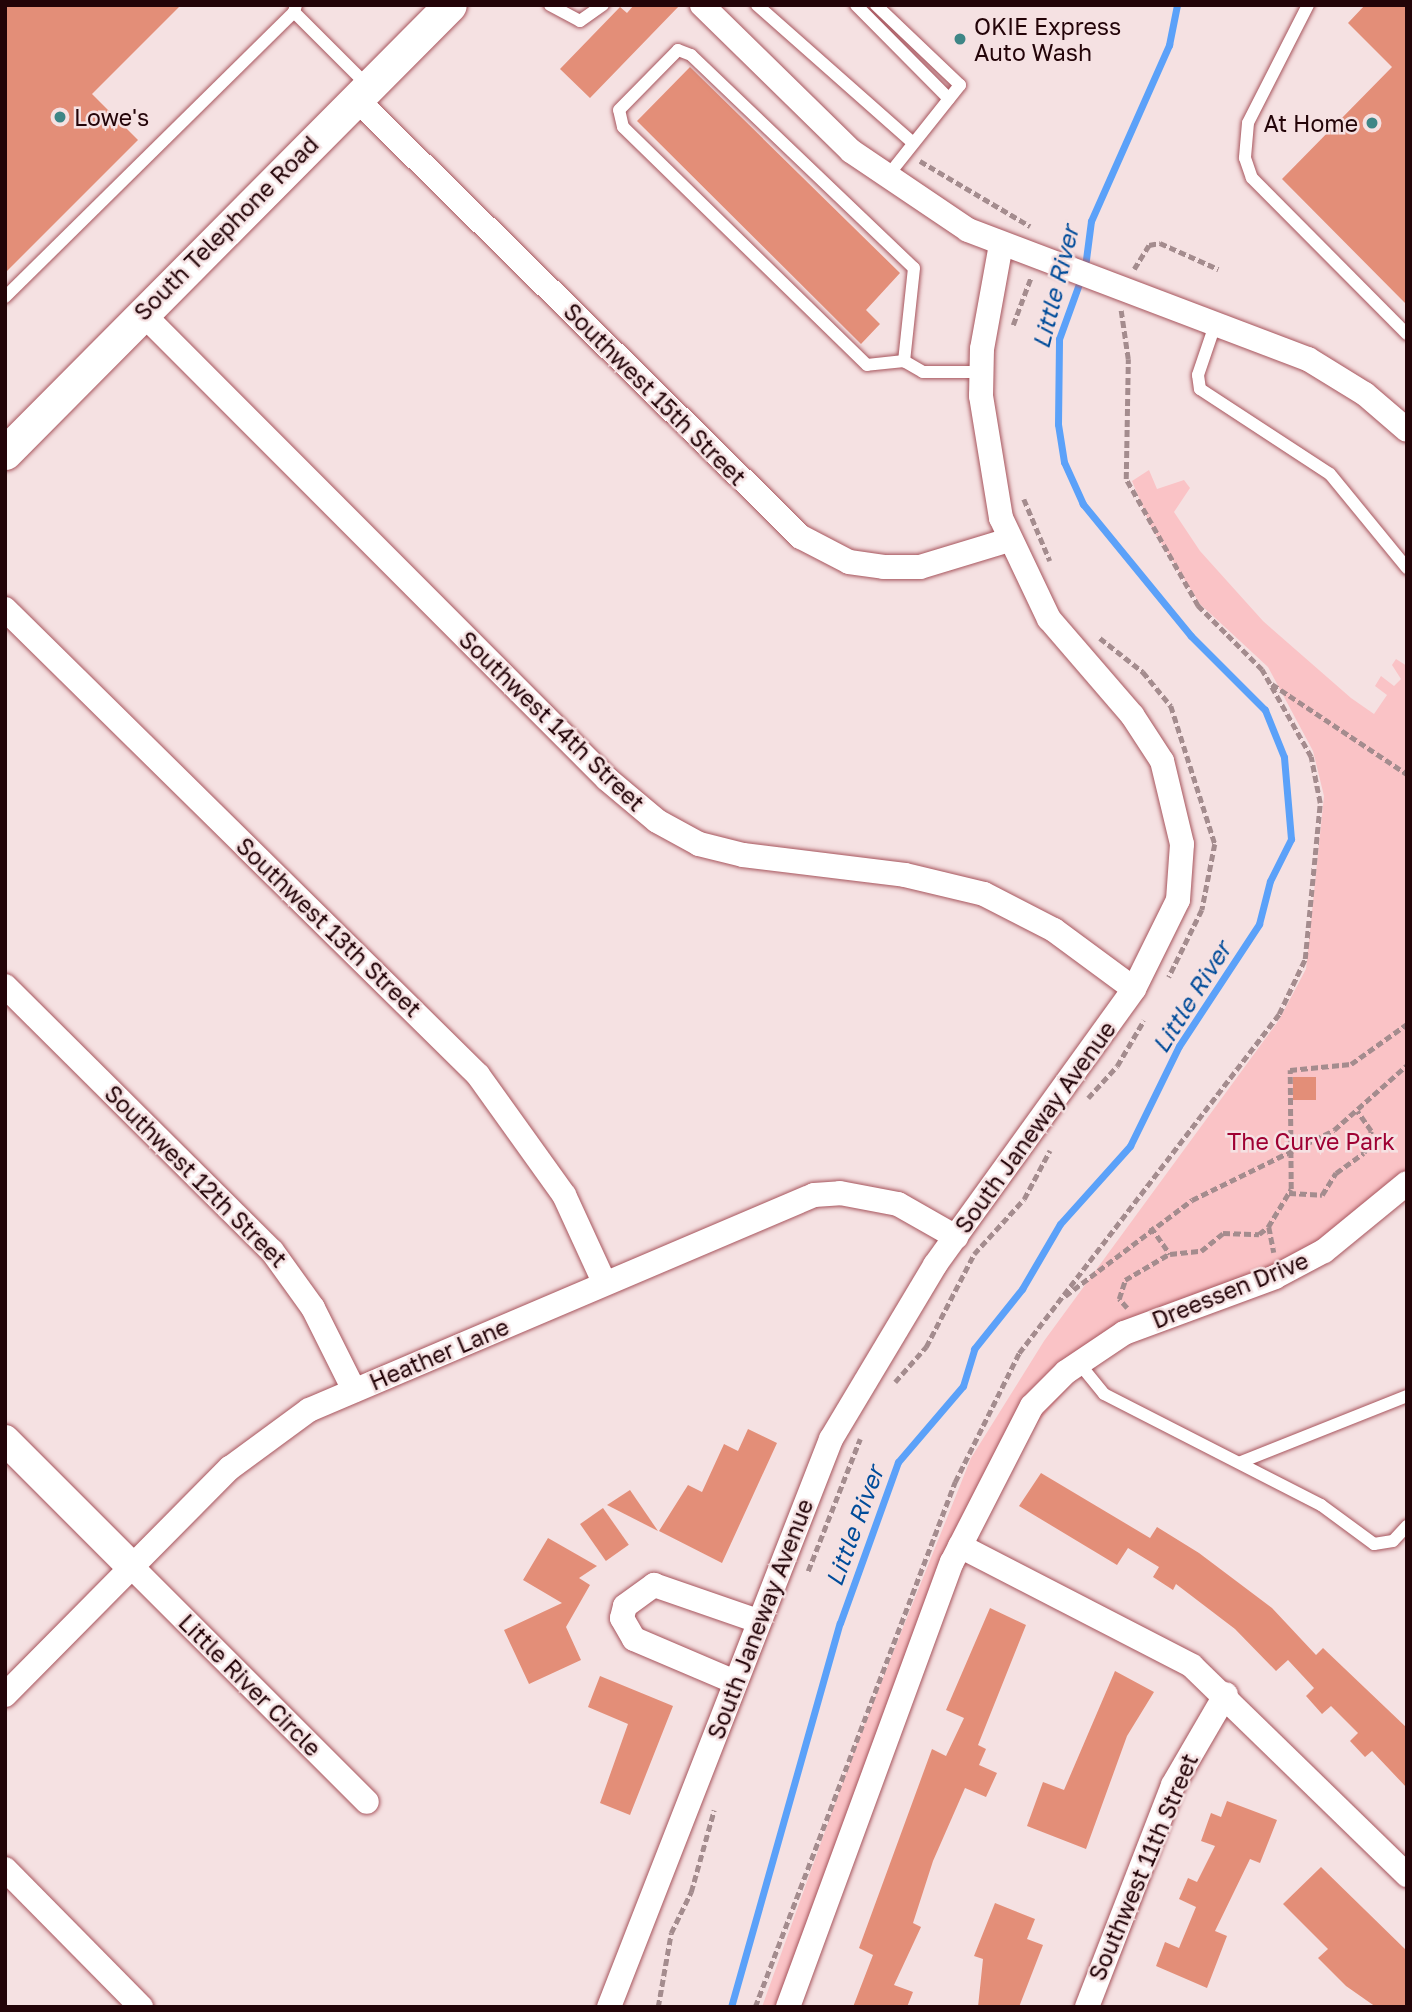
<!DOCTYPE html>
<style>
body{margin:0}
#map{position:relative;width:1412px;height:2012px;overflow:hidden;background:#f5e1e2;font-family:"Golos Text",sans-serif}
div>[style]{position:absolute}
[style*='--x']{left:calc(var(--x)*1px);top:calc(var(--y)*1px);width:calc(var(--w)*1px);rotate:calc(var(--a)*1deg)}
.green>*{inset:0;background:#fac3c6}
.stream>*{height:7px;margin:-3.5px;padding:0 3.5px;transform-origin:3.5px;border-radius:3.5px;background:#5ba1f9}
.building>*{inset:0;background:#e38e78;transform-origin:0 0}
.path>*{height:4.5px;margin-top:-2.25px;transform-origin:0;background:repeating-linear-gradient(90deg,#a48c8e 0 7px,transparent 0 10.5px)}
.roads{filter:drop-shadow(0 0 2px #a7555d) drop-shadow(0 0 2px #a7555d)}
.service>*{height:12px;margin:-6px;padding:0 6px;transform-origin:6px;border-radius:6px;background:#fff}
.minor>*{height:24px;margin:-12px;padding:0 12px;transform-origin:12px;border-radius:12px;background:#fff}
.tertiary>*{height:30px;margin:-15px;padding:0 15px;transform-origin:15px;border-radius:15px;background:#fff}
.secondary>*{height:33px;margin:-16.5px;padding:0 16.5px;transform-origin:16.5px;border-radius:16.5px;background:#fff}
.dots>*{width:19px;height:19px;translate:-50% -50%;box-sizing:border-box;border:4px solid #f5e1e2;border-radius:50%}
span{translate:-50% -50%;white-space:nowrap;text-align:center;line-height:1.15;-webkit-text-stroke:5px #f5e1e2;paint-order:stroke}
.poi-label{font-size:23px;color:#230408}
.left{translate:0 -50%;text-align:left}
.right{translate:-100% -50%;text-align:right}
.street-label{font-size:23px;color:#230408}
.park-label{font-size:23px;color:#9f0133}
.water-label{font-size:24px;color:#004c9a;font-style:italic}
.frame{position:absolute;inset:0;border:7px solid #230408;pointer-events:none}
</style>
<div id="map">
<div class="green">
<i style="clip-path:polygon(1149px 470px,1157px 489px,1184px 480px,1190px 488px,1174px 512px,1200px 551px,1263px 621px,1351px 698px,1374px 714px,1387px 695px,1375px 686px,1381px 676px,1394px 686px,1401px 679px,1392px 665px,1396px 659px,1407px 666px,1407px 1183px,1363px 1224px,1151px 1328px,1075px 1380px,1021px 1441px,981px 1500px,793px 2007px,762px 2007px,856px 1745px,971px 1458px,1044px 1341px,1279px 1020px,1306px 969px,1324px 796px,1313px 751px,1268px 667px,1200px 604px,1151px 527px,1132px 481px)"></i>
</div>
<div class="stream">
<i style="--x:731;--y:2007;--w:399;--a:-74.2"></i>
<i style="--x:840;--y:1623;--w:171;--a:-70.2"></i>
<i style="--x:898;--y:1462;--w:100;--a:-49.5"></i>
<i style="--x:963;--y:1386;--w:39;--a:-73"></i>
<i style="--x:974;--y:1349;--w:77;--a:-51.3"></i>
<i style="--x:1022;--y:1289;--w:75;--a:-59.7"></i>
<i style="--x:1060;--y:1224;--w:105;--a:-48.1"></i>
<i style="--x:1130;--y:1146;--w:111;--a:-63.9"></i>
<i style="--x:1179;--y:1046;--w:146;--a:-56.7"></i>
<i style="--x:1259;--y:924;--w:44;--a:-75.7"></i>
<i style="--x:1270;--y:881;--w:47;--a:-63.4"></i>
<i style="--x:1291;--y:839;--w:82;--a:-94.9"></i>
<i style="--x:1284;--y:757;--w:51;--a:-112"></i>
<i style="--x:1265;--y:710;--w:105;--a:-135"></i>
<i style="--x:1191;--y:636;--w:171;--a:-129.3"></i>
<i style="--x:1083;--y:504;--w:46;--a:-114.3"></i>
<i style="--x:1064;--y:462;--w:38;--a:-99"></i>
<i style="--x:1058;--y:424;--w:85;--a:-89.3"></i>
<i style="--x:1059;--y:339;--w:77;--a:-70.1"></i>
<i style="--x:1085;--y:267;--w:46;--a:-82.6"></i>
<i style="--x:1091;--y:221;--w:193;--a:-66.1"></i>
<i style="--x:1169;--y:45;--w:41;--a:-78.7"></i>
</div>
<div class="building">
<i style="clip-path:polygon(5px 5px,181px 5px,92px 94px,138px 140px,5px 273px)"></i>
<i style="clip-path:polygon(634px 5px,680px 5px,590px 98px,560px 69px,620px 7px,627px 13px)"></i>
<i style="clip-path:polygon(1365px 5px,1407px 5px,1407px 305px,1282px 179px,1392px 67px,1348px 23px)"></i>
<i style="clip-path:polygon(690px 67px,900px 273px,866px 310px,880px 324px,861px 344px,637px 121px)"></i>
<i style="left:1293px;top:1077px;width:23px;height:23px"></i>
<i style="clip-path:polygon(748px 1429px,777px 1443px,722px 1563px,659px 1531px,688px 1485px,702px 1492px,724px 1444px,738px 1451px)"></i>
<i style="clip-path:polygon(1041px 1473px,1150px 1538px,1157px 1527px,1199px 1553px,1272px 1608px,1316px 1655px,1323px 1648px,1407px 1728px,1407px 1788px,1372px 1751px,1365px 1757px,1350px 1741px,1358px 1733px,1331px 1706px,1322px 1714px,1306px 1696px,1314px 1688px,1288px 1660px,1276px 1671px,1235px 1629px,1176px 1584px,1173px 1590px,1153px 1577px,1159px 1567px,1128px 1548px,1117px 1565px,1019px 1506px)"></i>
<i style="clip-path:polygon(630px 1490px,658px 1531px,607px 1505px)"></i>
<i style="left:603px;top:1508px;width:45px;height:28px;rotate:55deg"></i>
<i style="clip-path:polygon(548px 1538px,597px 1566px,579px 1578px,590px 1585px,566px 1627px,581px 1660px,529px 1684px,504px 1630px,562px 1603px,523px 1580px)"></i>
<i style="clip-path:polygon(990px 1608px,1026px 1625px,978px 1745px,986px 1749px,979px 1765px,997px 1773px,986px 1797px,965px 1788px,933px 1861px,913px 1923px,921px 1927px,894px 1985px,913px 1992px,907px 2007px,853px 2007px,873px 1955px,859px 1948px,932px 1749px,946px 1756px,964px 1718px,946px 1710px)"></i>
<i style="clip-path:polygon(1115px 1671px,1154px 1692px,1127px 1736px,1086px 1849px,1027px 1826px,1043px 1782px,1064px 1790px)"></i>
<i style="clip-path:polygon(600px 1676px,673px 1706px,630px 1815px,600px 1803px,628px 1724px,588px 1707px)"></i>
<i style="clip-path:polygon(1227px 1801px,1277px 1820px,1260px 1863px,1250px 1859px,1215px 1931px,1227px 1936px,1207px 1988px,1156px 1966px,1165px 1942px,1179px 1948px,1196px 1907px,1179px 1899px,1188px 1878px,1197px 1882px,1215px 1846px,1201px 1841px,1211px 1813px,1221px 1817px)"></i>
<i style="clip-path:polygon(1321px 1867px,1407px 1951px,1407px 2007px,1376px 2007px,1346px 1986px,1318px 1958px,1328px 1949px,1283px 1904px)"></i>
<i style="clip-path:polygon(995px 1903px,1035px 1919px,1027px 1939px,1043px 1945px,1019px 2007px,978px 2007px,983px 1959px,974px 1956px)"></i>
</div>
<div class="path">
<i style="--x:920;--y:161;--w:128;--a:30.6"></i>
<i style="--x:1134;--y:269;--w:28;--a:-58"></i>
<i style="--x:1149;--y:245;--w:11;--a:-10"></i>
<i style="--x:1160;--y:243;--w:64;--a:24.1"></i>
<i style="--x:1013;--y:325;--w:51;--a:-69.4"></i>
<i style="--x:1024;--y:499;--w:67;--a:67.2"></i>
<i style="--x:1100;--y:638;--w:55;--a:38.3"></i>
<i style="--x:1143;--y:672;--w:44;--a:50.5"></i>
<i style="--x:1171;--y:706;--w:145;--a:72.3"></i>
<i style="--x:1215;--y:844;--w:67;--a:101.1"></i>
<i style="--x:1202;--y:910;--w:75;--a:116.2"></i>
<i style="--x:1272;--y:684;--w:162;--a:33.7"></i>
<i style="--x:1088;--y:1098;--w:43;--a:-47.8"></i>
<i style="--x:1117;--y:1066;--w:53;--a:-59.6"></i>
<i style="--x:1289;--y:1193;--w:33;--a:3"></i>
<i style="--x:1322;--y:1195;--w:26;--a:-58"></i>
<i style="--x:1336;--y:1173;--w:34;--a:-36"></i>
<i style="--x:1364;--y:1153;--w:23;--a:-72"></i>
<i style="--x:1371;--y:1131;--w:24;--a:-125"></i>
<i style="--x:1151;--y:1227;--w:33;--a:55"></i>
<i style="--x:1170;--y:1254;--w:31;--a:-6"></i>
<i style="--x:1201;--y:1251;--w:28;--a:-39"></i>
<i style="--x:1223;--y:1233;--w:36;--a:2"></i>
<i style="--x:1259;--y:1234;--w:11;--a:-38"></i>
<i style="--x:1268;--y:1227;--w:44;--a:-58.8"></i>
<i style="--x:1291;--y:1189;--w:119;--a:-90.5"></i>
<i style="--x:1290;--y:1070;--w:61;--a:-5.6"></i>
<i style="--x:1351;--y:1064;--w:69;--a:-35.5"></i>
<i style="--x:1269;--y:1227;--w:26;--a:79"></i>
<i style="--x:1065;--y:1296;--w:159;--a:-37.1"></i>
<i style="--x:1192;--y:1200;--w:158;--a:-26.2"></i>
<i style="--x:1334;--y:1130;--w:98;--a:-41.7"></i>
<i style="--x:1127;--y:1308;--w:12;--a:-132"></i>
<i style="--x:1119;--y:1299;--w:20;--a:-72"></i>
<i style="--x:1125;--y:1280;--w:51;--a:-30.6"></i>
<i style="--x:895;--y:1382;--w:47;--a:-48.5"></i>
<i style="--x:926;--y:1347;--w:105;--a:-62.7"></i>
<i style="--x:974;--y:1254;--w:74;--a:-47.7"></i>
<i style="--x:1024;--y:1199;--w:55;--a:-62"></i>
<i style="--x:808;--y:1571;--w:142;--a:-68.5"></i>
<i style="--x:658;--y:2007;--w:75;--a:-80"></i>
<i style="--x:671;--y:1933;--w:46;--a:-64"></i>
<i style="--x:691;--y:1892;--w:85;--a:-74.3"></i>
<i style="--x:755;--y:2007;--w:562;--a:-69.15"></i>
<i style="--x:955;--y:1482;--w:144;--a:-63.6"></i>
<i style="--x:1019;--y:1353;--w:427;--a:-52.5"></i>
<i style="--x:1279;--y:1014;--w:61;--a:-64.7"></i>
<i style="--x:1305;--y:959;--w:157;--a:-84.5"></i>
<i style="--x:1320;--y:803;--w:47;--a:-101.1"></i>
<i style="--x:1311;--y:757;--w:100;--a:-119.4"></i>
<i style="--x:1262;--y:670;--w:91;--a:-135"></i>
<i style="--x:1198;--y:606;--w:146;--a:-119.6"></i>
<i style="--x:1126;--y:479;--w:120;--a:-89"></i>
<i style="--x:1128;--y:359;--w:49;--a:-98.3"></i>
</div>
<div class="roads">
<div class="service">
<i style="--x:296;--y:5;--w:7;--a:106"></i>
<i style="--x:294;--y:12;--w:103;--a:45"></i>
<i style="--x:550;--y:5;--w:34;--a:28"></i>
<i style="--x:580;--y:21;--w:28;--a:-35"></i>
<i style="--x:757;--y:5;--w:208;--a:41.5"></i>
<i style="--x:856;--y:5;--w:132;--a:45.3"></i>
<i style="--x:876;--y:5;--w:116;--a:43.6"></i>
<i style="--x:960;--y:85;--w:119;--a:128.5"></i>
<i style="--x:1308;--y:5;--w:132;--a:117"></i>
<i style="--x:1248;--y:123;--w:35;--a:95"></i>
<i style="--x:1245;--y:158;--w:21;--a:71"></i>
<i style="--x:1252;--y:178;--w:220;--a:45.2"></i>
<i style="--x:5;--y:297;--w:406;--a:-44.6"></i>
<i style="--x:1216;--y:322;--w:56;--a:108.8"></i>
<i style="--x:1198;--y:375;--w:14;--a:82"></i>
<i style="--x:1200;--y:389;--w:155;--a:33.2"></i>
<i style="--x:1330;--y:474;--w:122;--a:50.7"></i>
<i style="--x:904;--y:361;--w:37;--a:174"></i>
<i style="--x:867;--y:365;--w:341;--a:-135.7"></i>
<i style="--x:623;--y:127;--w:17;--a:-103"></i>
<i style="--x:619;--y:110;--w:84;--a:-45.5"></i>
<i style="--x:678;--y:50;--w:14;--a:21"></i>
<i style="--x:691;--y:55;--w:308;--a:43.7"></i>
<i style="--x:914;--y:268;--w:94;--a:96.1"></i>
<i style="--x:904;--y:361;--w:22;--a:30"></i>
<i style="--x:923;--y:372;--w:59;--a:0"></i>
<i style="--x:1078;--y:1362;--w:41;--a:50.9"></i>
<i style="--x:1104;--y:1394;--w:244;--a:27.1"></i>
<i style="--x:1321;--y:1505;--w:66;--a:36.3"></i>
<i style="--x:1374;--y:1544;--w:19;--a:-9"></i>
<i style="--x:1393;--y:1541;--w:21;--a:-47"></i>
<i style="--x:1241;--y:1462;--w:179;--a:-21.7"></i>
</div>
<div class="minor">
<i style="--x:702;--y:5;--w:209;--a:44.4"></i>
<i style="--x:851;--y:151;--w:141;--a:34"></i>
<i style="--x:968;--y:230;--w:364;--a:20.8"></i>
<i style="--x:1308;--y:359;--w:67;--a:31.6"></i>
<i style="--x:1365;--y:394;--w:55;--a:40.6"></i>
<i style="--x:355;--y:98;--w:626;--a:44.55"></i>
<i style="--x:801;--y:537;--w:54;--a:27.5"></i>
<i style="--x:849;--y:562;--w:35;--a:8"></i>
<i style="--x:884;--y:567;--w:36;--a:0"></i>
<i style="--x:920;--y:567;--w:93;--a:-16.9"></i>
<i style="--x:142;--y:313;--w:658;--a:45.06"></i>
<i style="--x:607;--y:779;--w:65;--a:40"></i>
<i style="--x:657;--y:821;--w:48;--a:28.7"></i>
<i style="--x:699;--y:844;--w:45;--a:14"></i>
<i style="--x:743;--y:855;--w:163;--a:7"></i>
<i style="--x:905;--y:875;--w:81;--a:13.5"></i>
<i style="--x:984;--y:894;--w:79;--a:27.2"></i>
<i style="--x:1054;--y:930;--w:99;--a:36.4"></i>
<i style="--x:5;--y:609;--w:664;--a:44.57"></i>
<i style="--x:478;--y:1075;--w:148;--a:54.4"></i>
<i style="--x:564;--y:1195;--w:96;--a:65.3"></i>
<i style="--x:5;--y:986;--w:376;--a:44.8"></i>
<i style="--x:272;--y:1251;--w:70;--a:54.3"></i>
<i style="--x:313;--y:1308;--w:92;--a:63.4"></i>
<i style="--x:960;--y:1546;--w:261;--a:27.3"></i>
<i style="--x:1192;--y:1666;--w:300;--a:44.2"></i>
<i style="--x:132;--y:1567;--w:332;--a:45"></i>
<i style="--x:735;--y:1682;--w:110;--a:-156.9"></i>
<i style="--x:634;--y:1639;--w:24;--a:-120"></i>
<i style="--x:622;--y:1618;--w:12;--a:-76"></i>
<i style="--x:625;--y:1606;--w:36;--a:-36"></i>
<i style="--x:654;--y:1585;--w:110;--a:19.1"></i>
<i style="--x:5;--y:1695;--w:320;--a:-45.3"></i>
<i style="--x:230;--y:1468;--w:98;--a:-36.3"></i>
<i style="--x:309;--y:1410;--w:549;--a:-23.06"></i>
<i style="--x:814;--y:1195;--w:26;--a:-4"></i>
<i style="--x:840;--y:1193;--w:59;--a:10.7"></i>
<i style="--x:898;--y:1204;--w:67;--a:29.6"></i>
<i style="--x:5;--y:1869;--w:194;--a:45.4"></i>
<i style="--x:609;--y:2007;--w:610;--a:-68.65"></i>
<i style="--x:831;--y:1439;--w:203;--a:-59.1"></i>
<i style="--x:935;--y:1265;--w:340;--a:-54.2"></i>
<i style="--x:1134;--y:989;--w:99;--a:-63.7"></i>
<i style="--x:1178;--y:900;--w:56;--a:-85.9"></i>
<i style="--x:1182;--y:844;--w:85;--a:-103.5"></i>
<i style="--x:1162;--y:761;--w:55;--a:-123.1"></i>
<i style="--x:1132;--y:715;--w:127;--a:-130.8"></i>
<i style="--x:1049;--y:619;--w:112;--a:-115.4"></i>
<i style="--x:1001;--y:518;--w:124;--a:-99.3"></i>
<i style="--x:981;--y:396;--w:47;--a:-88.8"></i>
<i style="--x:982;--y:349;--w:107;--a:-79.7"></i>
<i style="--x:788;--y:2007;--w:474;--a:-69.8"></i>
<i style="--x:952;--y:1562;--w:175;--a:-62.9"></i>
<i style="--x:1032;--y:1406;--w:48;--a:-45"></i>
<i style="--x:1066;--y:1372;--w:70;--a:-33.9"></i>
<i style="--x:1124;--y:1333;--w:161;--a:-20.3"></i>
<i style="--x:1275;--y:1277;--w:55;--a:-28"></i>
<i style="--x:1324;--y:1251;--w:107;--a:-39.3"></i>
<i style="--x:1087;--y:2007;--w:238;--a:-68.8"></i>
<i style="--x:1173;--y:1785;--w:105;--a:-59.8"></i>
</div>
<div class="tertiary">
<i style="--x:5;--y:1440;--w:180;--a:45"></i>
</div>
<div class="secondary">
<i style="--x:5;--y:453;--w:631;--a:-45.19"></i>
</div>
</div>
<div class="dots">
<i style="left:960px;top:39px;background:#3e8686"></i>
<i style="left:60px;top:117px;background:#3e8686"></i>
<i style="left:1372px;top:123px;background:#3e8686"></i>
</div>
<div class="poi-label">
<span class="left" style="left:974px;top:39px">OKIE Express<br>Auto Wash</span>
<span class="left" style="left:74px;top:117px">Lowe's</span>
<span class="right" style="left:1358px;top:123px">At Home</span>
</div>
<div class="street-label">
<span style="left:226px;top:228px;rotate:-45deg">South Telephone Road</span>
<span style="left:655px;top:394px;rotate:45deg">Southwest 15th Street</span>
<span style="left:552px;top:721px;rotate:44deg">Southwest 14th Street</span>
<span style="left:329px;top:927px;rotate:44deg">Southwest 13th Street</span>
<span style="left:1035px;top:1127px;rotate:-54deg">South Janeway Avenue</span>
<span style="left:196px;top:1176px;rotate:45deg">Southwest 12th Street</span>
<span style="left:1230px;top:1290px;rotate:-22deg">Dreessen Drive</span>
<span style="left:439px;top:1354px;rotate:-23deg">Heather Lane</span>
<span style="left:760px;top:1619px;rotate:-69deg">South Janeway Avenue</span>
<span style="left:250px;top:1685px;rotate:45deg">Little River Circle</span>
<span style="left:1143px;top:1867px;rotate:-67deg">Southwest 11th Street</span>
</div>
<div class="park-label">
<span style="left:1311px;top:1141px">The Curve Park</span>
</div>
<div class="water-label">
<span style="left:1055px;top:287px;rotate:-76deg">Little River</span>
<span style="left:1191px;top:997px;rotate:-58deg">Little River</span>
<span style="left:854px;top:1526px;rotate:-70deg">Little River</span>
</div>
<div class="frame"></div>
</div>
